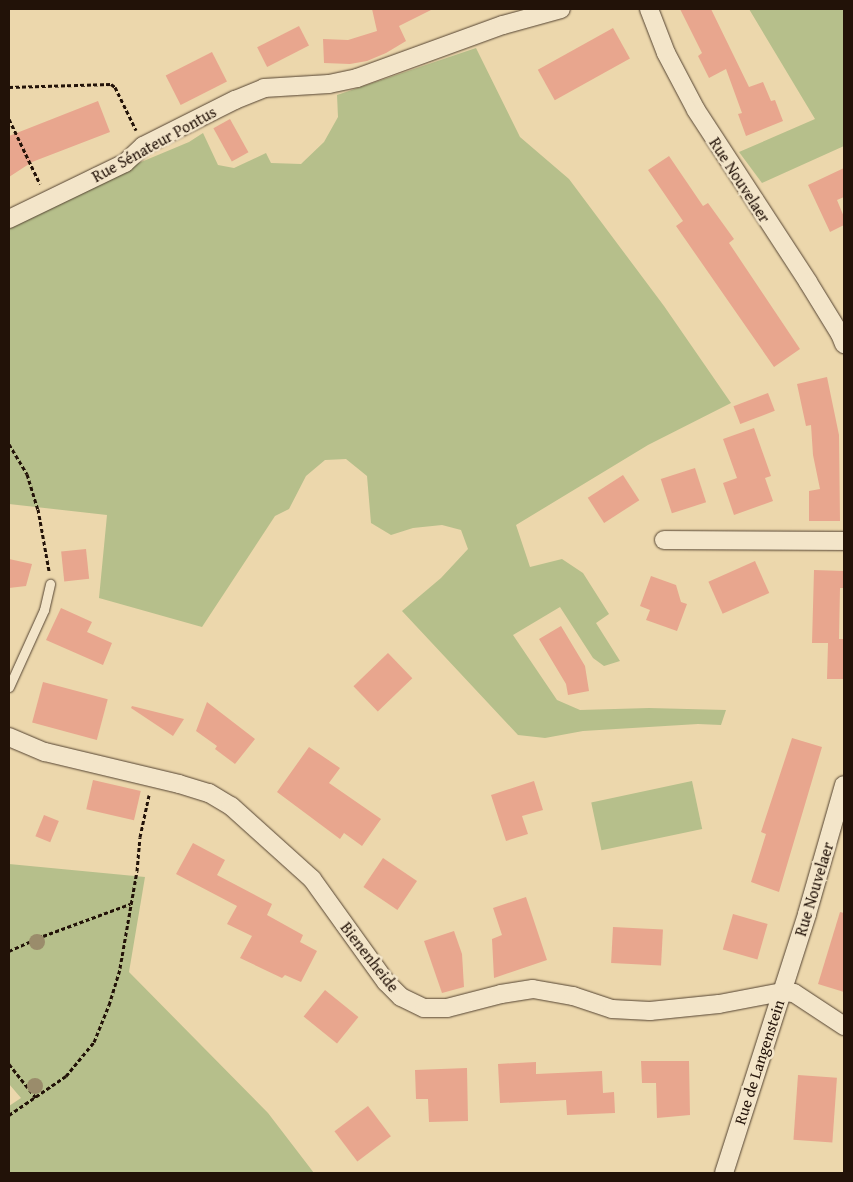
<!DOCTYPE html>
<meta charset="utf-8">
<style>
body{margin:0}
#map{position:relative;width:853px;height:1182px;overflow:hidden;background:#ecd7ac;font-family:"Gentium Book Plus",serif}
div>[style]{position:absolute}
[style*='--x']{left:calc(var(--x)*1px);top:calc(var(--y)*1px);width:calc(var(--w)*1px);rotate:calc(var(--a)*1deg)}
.green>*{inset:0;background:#b6bf8b;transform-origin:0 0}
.building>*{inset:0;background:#e8a68e;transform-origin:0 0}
.path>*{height:3px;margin-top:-1.5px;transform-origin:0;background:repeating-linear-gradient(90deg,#221208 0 4px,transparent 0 6.5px)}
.roads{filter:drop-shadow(0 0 1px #544331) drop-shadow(0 0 1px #544331)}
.service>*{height:9px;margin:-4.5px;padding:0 4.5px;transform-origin:4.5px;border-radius:4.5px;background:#f3e5c9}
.minor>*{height:18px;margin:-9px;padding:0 9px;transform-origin:9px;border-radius:9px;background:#f3e5c9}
.trees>*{width:16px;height:16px;margin:-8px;border-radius:50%;background:#9a8c6b}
span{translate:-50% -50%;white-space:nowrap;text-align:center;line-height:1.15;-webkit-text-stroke:5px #f3e5c9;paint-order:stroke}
.street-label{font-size:16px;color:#221208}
.frame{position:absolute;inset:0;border:10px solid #221208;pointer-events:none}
</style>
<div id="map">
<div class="green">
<i style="clip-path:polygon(749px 9px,844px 9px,844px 146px,762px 183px,739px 152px,815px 119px)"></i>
<i style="clip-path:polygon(476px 48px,520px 137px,569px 179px,664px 306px,731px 403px,648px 445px,516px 525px,530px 567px,562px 559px,583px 573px,609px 614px,596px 623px,620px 661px,604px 666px,593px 658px,560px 607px,513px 635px,557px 700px,580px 710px,649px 708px,726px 710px,721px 725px,698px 724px,583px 731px,545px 738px,518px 735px,402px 611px,441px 578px,468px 549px,461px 530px,442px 525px,413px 528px,391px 535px,371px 523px,367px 476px,346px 459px,325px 460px,306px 476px,289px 509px,275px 516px,202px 627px,99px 598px,107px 515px,9px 504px,9px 229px,134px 165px,189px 142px,203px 133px,218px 165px,234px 168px,266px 153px,271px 163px,301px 164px,324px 142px,338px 117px,337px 95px)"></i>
<i style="left:692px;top:781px;width:49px;height:103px;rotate:78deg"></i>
<i style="clip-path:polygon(9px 864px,145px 877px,129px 972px,268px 1113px,314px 1173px,9px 1173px,9px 1106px,21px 1098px,9px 1084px)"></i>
</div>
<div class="building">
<i style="clip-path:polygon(372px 9px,433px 9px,399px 26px,406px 41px,386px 53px,367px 61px,350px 64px,324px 63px,323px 39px,348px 40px,377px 31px)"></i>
<i style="clip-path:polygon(680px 9px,711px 9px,749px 87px,763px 82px,771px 101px,775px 100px,783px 121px,746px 136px,738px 114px,742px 113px,726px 69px,709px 78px,698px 56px,702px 53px)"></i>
<i style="left:299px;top:26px;width:22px;height:47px;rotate:63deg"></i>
<i style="left:613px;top:28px;width:35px;height:86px;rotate:61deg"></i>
<i style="left:212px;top:52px;width:33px;height:52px;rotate:63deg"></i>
<i style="clip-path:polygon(98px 101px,110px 132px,32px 162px,9px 177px,9px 136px)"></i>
<i style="left:230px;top:119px;width:38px;height:19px;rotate:61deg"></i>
<i style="clip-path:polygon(669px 156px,703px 206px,708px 203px,734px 239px,729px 243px,800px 349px,774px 367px,676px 226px,683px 221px,648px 170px)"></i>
<i style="clip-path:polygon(844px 168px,844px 197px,837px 200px,844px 217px,844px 225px,830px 232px,808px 185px)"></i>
<i style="clip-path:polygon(827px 377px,839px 435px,840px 521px,809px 521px,809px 491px,820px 489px,813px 455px,811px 425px,806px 426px,797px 384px)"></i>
<i style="left:768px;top:393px;width:19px;height:37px;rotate:69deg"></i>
<i style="clip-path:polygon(754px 428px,771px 476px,765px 478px,773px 501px,734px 515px,723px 483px,737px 478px,723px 439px)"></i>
<i style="left:695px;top:468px;width:36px;height:36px;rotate:72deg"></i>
<i style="left:623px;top:475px;width:30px;height:42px;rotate:57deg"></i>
<i style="left:86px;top:549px;width:30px;height:25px;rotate:84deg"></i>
<i style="clip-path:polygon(9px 559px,32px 564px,26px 586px,9px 588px)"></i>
<i style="left:755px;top:561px;width:35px;height:51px;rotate:66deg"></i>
<i style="clip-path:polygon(814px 570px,844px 571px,844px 588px,840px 588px,839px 639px,844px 639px,844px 679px,827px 679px,828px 643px,812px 643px)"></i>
<i style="clip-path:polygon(651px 576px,676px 585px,681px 602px,687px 604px,677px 631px,646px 620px,650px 610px,640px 606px)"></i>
<i style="clip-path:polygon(61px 608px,92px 622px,87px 632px,112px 643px,103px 665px,46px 640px)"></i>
<i style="clip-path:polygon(561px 626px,585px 666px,589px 691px,568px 695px,566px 684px,539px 639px)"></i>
<i style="left:388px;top:653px;width:35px;height:48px;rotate:46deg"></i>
<i style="left:43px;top:682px;width:67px;height:42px;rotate:15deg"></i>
<i style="clip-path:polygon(207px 702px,255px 739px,235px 764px,215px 749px,217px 746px,196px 731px)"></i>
<i style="clip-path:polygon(132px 706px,184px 719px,173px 736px,131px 708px)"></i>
<i style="clip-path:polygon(792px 738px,822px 747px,779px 892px,751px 882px,766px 834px,761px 832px)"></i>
<i style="clip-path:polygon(309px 747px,340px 768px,329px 783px,381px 819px,362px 846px,344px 833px,340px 839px,277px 792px)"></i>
<i style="left:93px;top:780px;width:49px;height:30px;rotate:13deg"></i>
<i style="clip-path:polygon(534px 781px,543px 810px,522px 816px,528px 834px,506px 841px,491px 795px)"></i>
<i style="left:44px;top:815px;width:16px;height:23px;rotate:22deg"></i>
<i style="clip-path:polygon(193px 843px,225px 860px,217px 875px,272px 904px,267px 915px,303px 935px,300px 942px,317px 951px,301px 982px,285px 975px,282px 978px,240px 958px,252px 936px,227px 924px,237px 906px,176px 874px)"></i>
<i style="left:383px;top:858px;width:41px;height:35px;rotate:34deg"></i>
<i style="clip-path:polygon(526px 897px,547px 960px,494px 978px,492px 939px,502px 935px,493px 908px)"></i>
<i style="clip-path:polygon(840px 912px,844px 913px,844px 992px,818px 984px)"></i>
<i style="left:733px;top:914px;width:36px;height:37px;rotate:16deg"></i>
<i style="left:613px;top:927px;width:50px;height:36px;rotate:3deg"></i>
<i style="clip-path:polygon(454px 931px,462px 954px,464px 987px,442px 993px,424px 941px)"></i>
<i style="left:325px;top:990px;width:43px;height:34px;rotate:39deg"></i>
<i style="clip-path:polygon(641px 1061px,689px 1061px,690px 1115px,657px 1118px,656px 1083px,642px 1083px)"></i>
<i style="clip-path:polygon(536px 1062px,536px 1074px,602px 1071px,603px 1093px,614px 1092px,615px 1113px,567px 1115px,566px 1100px,500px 1103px,498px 1064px)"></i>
<i style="clip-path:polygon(467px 1068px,468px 1121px,429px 1122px,428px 1099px,416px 1099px,415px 1070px)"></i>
<i style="left:798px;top:1075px;width:39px;height:65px;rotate:4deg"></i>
<i style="left:368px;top:1106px;width:38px;height:42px;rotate:53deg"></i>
</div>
<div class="path">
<i style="--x:9;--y:87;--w:102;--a:-1.7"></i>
<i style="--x:111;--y:84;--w:5;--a:37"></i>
<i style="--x:115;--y:87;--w:48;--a:64"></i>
<i style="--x:9;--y:119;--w:72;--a:64.5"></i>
<i style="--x:9;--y:444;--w:35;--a:59"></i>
<i style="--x:27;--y:474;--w:37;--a:73"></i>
<i style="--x:38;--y:509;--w:63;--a:79.9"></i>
<i style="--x:9;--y:951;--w:37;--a:-24"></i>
<i style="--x:43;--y:936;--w:93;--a:-20.2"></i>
<i style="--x:9;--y:1064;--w:43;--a:51.5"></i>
<i style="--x:9;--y:1115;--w:69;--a:-34.4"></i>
<i style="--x:66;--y:1076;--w:44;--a:-50.5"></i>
<i style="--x:94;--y:1042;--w:40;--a:-68"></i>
<i style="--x:109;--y:1005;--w:39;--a:-73"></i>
<i style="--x:120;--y:968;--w:98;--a:-80.1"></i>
<i style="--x:137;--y:871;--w:34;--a:-85"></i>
<i style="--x:140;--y:837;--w:43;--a:-77.9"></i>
</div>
<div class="roads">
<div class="service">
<i style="--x:9;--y:687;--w:85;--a:-65.6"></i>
<i style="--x:44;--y:610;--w:27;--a:-77"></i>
</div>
<div class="minor">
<i style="--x:649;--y:9;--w:47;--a:68.9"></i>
<i style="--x:666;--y:53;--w:64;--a:62.2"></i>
<i style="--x:696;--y:110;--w:205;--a:56.9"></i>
<i style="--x:808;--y:282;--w:61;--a:58.4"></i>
<i style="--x:840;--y:334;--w:11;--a:68"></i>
<i style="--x:9;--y:219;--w:129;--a:-25.8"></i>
<i style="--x:125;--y:163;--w:25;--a:-43"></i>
<i style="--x:143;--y:146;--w:103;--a:-26.6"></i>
<i style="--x:235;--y:100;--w:31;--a:-22"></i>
<i style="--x:264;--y:88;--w:65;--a:-3.5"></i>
<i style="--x:329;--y:84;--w:29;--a:-12"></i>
<i style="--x:357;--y:78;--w:155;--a:-20"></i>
<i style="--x:503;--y:25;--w:60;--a:-15.4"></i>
<i style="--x:664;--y:540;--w:180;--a:0.3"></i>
<i style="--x:9;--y:737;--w:39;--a:23"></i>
<i style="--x:45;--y:752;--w:138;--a:13.4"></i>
<i style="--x:179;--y:784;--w:31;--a:17"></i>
<i style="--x:209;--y:793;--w:26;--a:31"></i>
<i style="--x:231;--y:806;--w:109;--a:42"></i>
<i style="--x:312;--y:879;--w:127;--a:54.3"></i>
<i style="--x:386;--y:982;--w:21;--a:45"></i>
<i style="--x:401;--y:997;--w:25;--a:26"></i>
<i style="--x:424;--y:1008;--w:23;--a:0"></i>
<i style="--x:447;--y:1008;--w:56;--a:-14.5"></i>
<i style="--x:501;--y:994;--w:32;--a:-9"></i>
<i style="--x:533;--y:989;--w:41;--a:9.9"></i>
<i style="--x:573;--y:996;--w:41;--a:18.4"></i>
<i style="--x:612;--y:1009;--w:38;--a:3"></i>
<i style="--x:650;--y:1011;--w:69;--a:-5.8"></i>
<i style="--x:719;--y:1004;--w:64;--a:-10.8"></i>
<i style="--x:782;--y:992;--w:12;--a:5"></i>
<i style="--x:794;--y:993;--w:60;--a:33.4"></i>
<i style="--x:724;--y:1173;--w:272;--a:-72.2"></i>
<i style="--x:807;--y:914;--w:134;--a:-74"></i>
</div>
</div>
<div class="trees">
<i style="left:37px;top:942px"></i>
<i style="left:35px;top:1086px"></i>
</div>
<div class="street-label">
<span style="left:154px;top:144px;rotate:-29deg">Rue Sénateur Pontus</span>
<span style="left:740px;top:180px;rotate:57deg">Rue Nouvelaer</span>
<span style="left:814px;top:889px;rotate:-73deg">Rue Nouvelaer</span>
<span style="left:370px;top:957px;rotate:52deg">Bienenheide</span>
<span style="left:759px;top:1062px;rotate:-72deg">Rue de Langenstein</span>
</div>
<div class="frame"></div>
</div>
